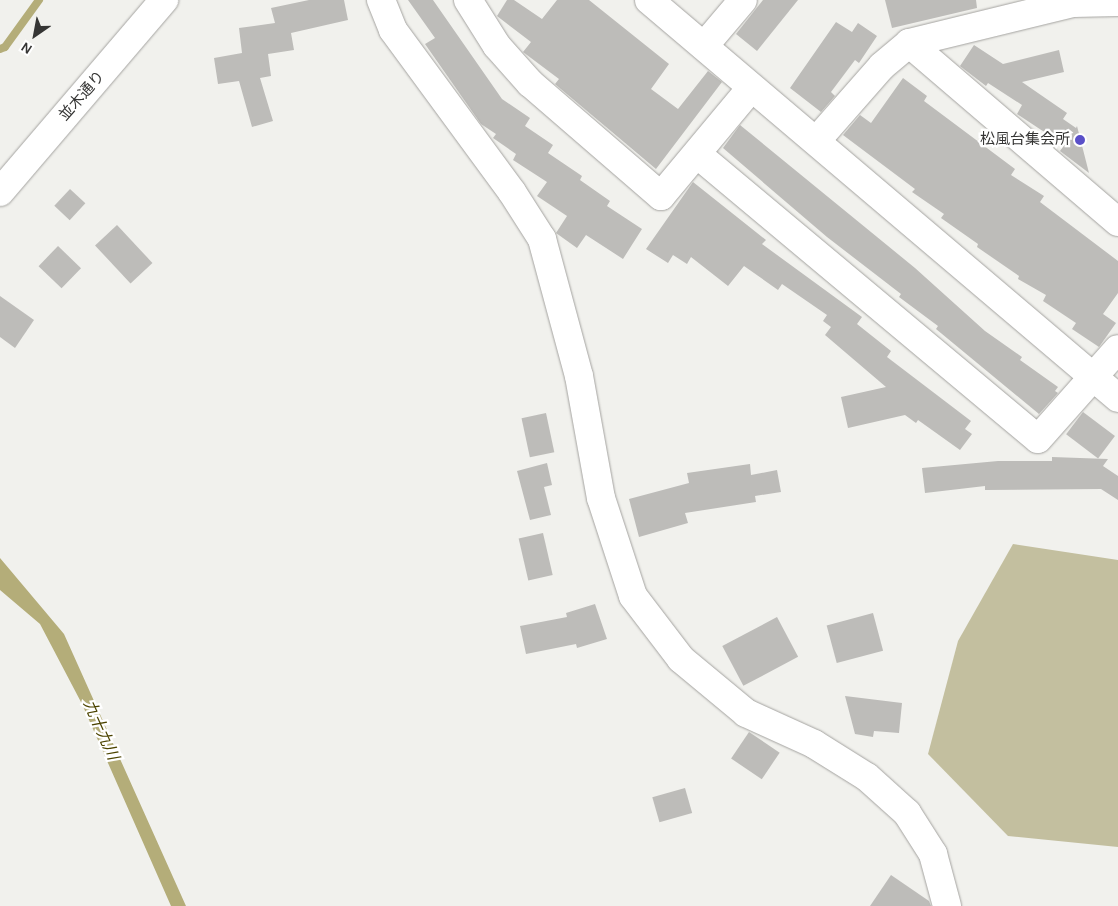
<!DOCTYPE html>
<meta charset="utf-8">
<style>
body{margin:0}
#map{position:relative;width:1118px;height:906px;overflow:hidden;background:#f1f1ed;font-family:Karla,"Noto Sans JP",sans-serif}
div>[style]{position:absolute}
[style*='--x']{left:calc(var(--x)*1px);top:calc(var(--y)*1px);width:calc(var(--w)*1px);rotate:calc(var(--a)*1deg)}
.green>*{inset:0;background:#c3bf9f}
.water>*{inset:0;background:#b4ad79}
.stream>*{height:8px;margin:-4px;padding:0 4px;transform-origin:4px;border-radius:4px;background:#b4ad79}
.building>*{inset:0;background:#bdbcb9;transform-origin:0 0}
.roads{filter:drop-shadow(0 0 1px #a4a3a0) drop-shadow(0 0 1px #a4a3a0)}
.minor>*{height:28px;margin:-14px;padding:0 14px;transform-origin:14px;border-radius:14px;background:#fff}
.tertiary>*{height:28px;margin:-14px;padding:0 14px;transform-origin:14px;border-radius:14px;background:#fff}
.dots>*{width:14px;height:14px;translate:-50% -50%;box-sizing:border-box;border:2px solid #fff;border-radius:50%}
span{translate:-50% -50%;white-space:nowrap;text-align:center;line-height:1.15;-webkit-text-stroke:4.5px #fff;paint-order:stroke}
.street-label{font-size:15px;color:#353534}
.poi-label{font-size:15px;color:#353534}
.right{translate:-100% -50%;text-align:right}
.water-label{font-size:16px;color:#4c4400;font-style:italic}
.north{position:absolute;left:10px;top:10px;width:50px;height:50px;-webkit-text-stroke:4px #fff;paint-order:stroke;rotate:213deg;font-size:14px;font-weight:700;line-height:20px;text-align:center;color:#353534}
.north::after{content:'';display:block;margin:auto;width:18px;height:22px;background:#353534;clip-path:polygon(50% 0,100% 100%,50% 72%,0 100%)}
</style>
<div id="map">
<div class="green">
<i style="clip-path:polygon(1013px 544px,1118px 560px,1118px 847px,1008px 836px,928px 754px,958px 641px)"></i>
</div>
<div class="water">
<i style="clip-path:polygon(0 558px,64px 634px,186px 906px,171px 906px,82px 704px,40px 624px,0 590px)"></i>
</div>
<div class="stream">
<i style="--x:0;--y:49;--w:5;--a:-22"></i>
<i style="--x:5;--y:47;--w:58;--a:-54.1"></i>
</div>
<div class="building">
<i style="clip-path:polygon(309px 0,344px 0,348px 20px,291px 33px,294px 50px,268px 54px,271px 76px,260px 78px,273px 121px,252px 127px,239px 81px,218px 84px,214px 58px,242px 53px,239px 28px,275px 23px,271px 8px)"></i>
<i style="clip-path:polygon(408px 0,433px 0,502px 99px,530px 118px,525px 126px,553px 145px,548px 153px,582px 176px,580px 180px,610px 201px,607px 206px,642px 229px,623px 259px,586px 235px,577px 248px,556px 233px,567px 216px,537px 196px,547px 182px,513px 160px,516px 154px,493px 138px,496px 134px,481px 124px,425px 44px,435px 38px)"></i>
<i style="clip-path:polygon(507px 0,514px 0,542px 19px,557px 0,589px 0,669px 64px,651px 89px,678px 109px,708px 71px,722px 82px,656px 169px,555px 84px,559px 79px,523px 52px,531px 42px,497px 16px)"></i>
<i style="clip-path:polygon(763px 0,798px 0,757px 51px,736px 34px)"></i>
<i style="clip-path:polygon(885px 0,976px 0,977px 8px,892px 28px)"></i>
<i style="clip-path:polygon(836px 22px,852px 32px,858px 23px,877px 36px,859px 63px,855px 60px,831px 92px,835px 96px,821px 112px,790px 88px)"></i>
<i style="clip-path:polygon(974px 45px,1003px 64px,1059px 50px,1064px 72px,1022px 82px,1067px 113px,1063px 119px,1076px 128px,1077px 126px,1089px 173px,1060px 151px,1064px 145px,1017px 114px,1022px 105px,988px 83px,986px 86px,960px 66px)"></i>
<i style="clip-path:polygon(903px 78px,927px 96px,924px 101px,1015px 169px,1011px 175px,1044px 196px,1040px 202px,1118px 261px,1118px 293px,1103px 314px,1116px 323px,1099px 347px,1072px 329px,1076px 323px,1043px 301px,1046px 295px,1018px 279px,1019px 276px,977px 247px,978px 244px,941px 218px,944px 214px,912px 192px,915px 189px,843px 135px,860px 115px,871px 123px)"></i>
<i style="clip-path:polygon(740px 125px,915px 268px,985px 331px,1022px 357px,1020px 360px,1058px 387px,1055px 391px,1058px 393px,1039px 414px,936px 329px,938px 326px,899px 297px,901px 294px,827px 237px,723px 148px)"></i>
<i style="clip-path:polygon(693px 182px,766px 240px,762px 244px,862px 317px,857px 324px,891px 351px,887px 357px,971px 421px,965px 429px,972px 434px,960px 450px,918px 420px,916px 423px,905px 415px,848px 428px,841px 397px,886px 387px,825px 335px,831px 327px,823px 321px,827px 315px,782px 284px,778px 290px,744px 266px,728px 286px,691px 257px,687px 264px,673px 255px,668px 263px,646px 249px)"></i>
<i style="left:70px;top:189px;width:21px;height:23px;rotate:43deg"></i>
<i style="left:117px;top:225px;width:52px;height:30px;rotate:47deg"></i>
<i style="left:58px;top:246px;width:32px;height:28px;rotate:44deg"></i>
<i style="clip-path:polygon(0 296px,34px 320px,15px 348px,0 337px)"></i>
<i style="left:1083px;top:412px;width:40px;height:28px;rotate:37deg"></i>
<i style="left:546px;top:413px;width:40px;height:25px;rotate:78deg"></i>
<i style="clip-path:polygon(1052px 457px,1108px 459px,1103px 466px,1118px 476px,1118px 500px,1101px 489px,985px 490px,985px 486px,925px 493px,922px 468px,998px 461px,1052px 461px)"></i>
<i style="clip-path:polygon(547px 463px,552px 485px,544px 487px,551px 515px,530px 520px,517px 471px)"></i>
<i style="clip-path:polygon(750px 464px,751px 475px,777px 470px,781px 492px,755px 496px,756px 502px,685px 513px,688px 523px,639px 537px,629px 499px,689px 483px,687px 473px)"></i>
<i style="left:543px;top:533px;width:43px;height:25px;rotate:77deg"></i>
<i style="clip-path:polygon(595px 604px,607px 639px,577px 648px,576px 644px,526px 654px,520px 626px,567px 617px,566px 613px)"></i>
<i style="left:873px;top:613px;width:39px;height:48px;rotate:75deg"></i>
<i style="left:777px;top:617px;width:45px;height:62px;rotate:62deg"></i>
<i style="clip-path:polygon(845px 696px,902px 703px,899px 733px,874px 731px,873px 737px,855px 734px)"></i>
<i style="left:749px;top:732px;width:37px;height:32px;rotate:34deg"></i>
<i style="left:685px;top:788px;width:26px;height:34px;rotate:74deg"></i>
<i style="clip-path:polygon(891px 875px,929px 901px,931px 906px,870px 906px)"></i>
</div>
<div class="roads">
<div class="minor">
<i style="--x:381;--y:0;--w:32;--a:68"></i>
<i style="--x:393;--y:30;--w:201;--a:53.7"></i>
<i style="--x:512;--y:192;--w:56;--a:57.4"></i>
<i style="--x:542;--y:239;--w:142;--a:74.9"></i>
<i style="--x:579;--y:376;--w:124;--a:79.8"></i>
<i style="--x:601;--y:498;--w:103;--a:71.9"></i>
<i style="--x:633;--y:596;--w:79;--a:52.7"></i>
<i style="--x:681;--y:659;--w:85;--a:39.7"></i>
<i style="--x:746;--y:713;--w:75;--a:24.5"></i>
<i style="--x:814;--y:744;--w:62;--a:31.9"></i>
<i style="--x:867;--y:777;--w:54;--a:42"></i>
<i style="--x:907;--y:813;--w:49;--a:57.6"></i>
<i style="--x:933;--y:854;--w:54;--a:74.9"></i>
<i style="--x:468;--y:0;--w:54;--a:57.8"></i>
<i style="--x:497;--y:46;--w:50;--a:48.3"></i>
<i style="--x:530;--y:83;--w:173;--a:40.8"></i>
<i style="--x:661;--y:196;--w:141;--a:-50.2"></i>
<i style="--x:909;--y:43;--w:275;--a:40.6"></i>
<i style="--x:704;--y:46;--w:60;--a:-49.7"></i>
<i style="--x:817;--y:140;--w:98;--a:-48.7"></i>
<i style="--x:882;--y:66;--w:35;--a:-40"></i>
<i style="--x:909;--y:43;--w:169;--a:-13.7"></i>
<i style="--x:1073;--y:3;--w:45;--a:-1.3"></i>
<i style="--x:697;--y:154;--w:444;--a:39.9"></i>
<i style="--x:1038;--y:439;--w:120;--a:-48.4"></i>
</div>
<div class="tertiary">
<i style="--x:649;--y:0;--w:615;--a:40.32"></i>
<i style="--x:0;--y:192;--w:253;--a:-49.5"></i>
</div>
</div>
<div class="dots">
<i style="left:1080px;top:140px;background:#5a50c8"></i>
</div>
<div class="street-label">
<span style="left:82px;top:96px;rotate:-49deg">並木通り</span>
</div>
<div class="poi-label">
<span class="right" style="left:1070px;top:140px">松風台集会所</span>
</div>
<div class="water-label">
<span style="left:101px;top:730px;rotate:66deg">九十九川</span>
</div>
<div class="north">N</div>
</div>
